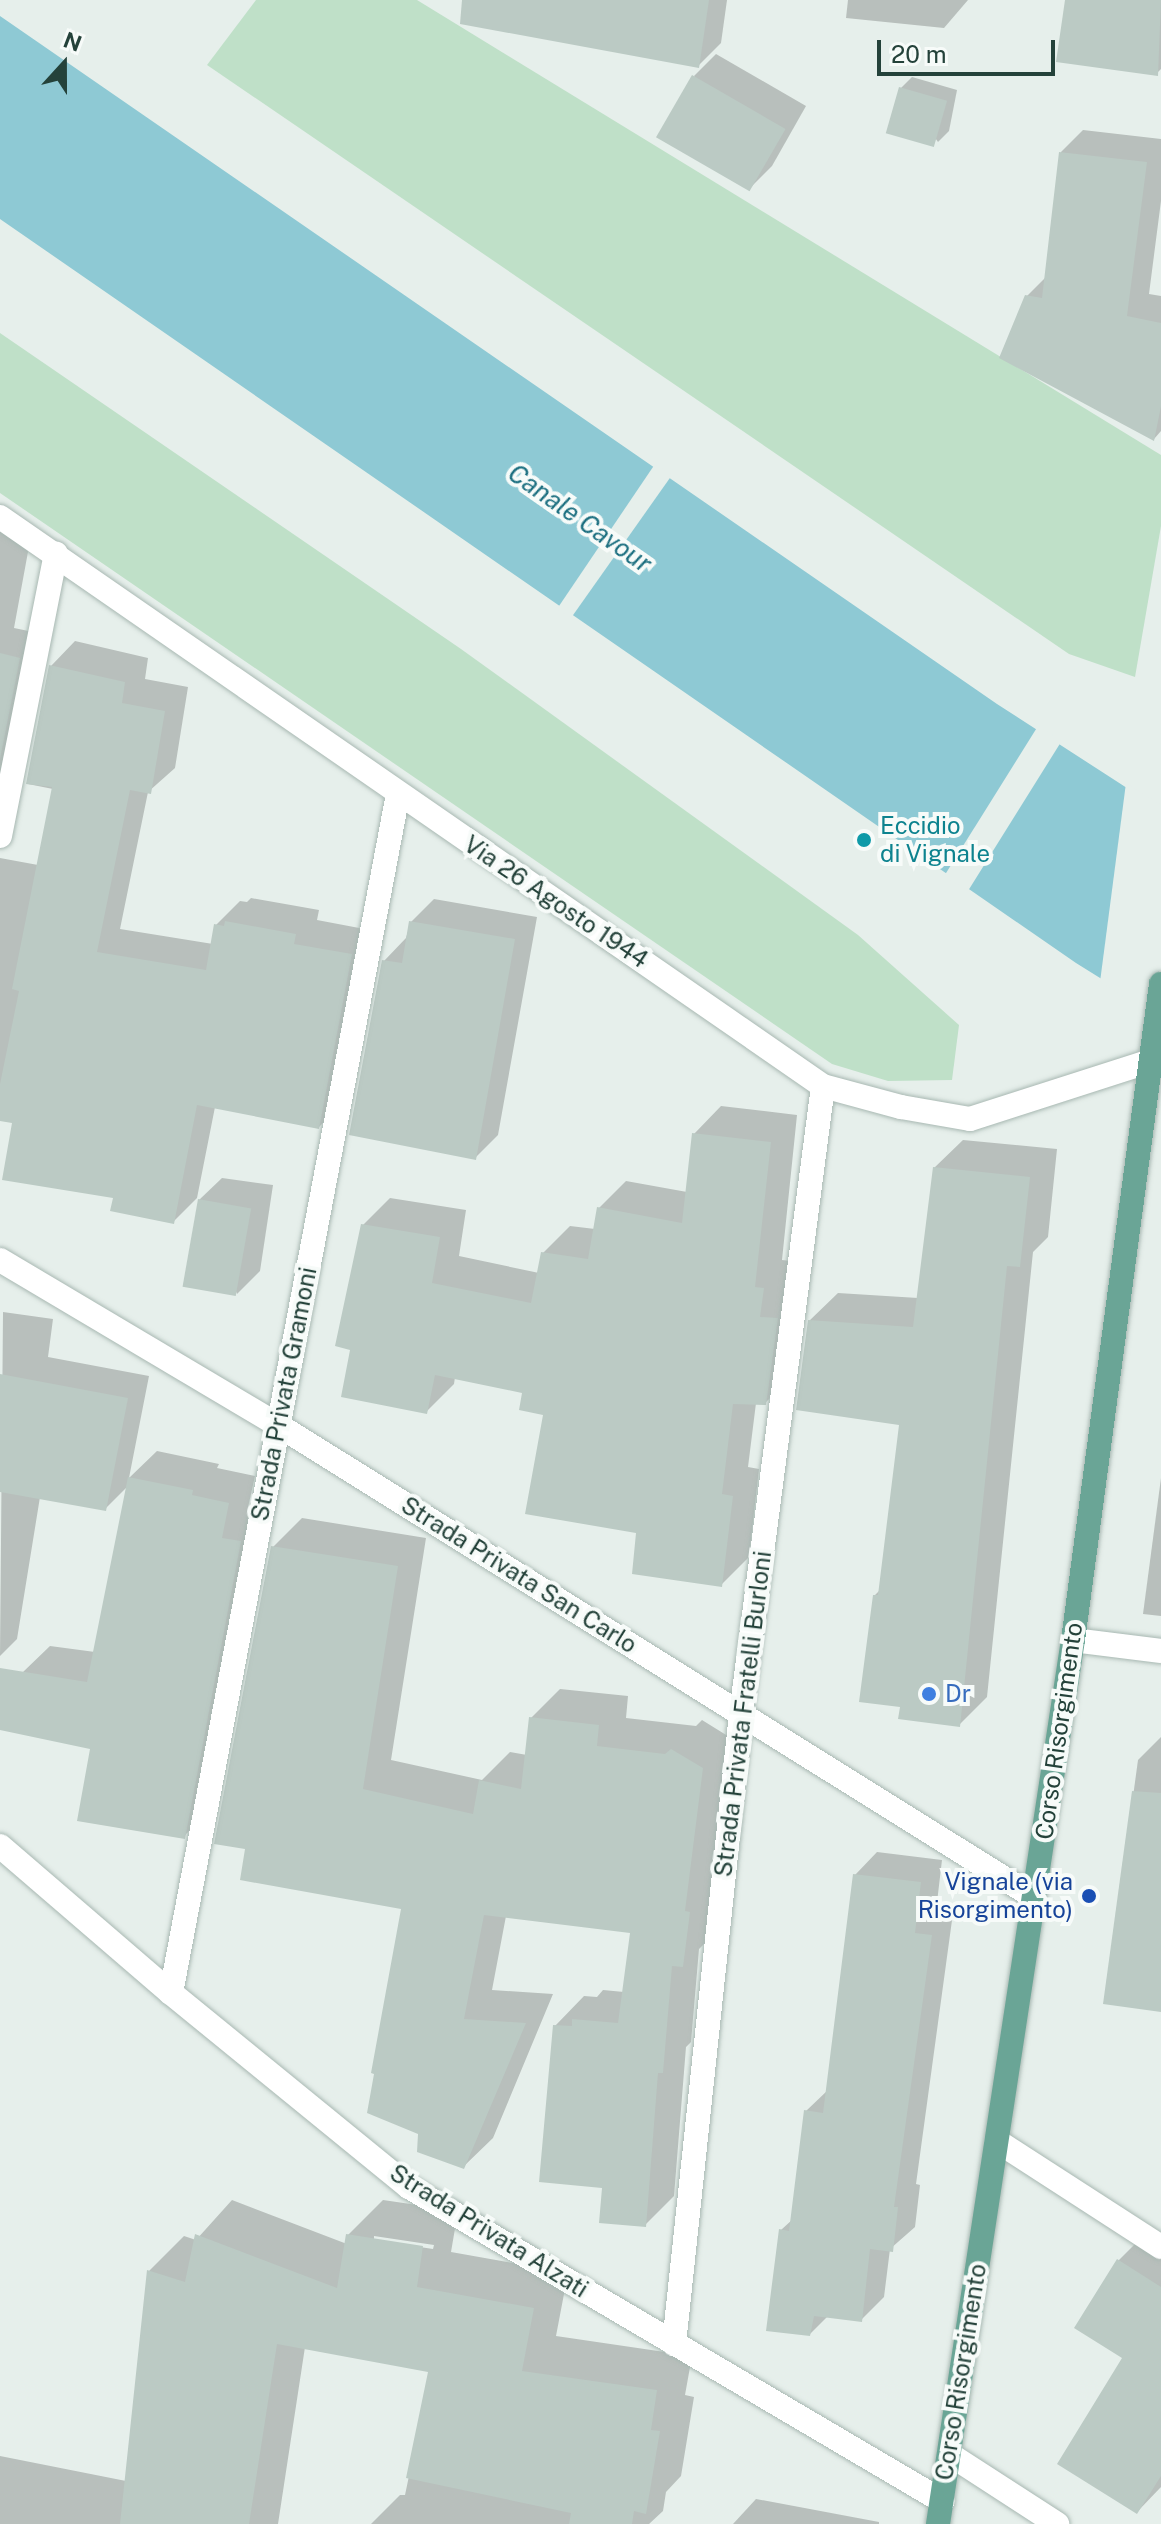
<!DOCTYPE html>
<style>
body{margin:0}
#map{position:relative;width:1161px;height:2524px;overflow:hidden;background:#e6efeb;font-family:"Public Sans",sans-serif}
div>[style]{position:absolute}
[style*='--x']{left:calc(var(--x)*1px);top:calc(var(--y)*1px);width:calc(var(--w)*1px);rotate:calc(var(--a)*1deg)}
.green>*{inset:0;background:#bfe0c8}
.water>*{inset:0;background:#8ec9d4}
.pier>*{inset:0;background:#e6efeb;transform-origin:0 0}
.shadow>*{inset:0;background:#0003}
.building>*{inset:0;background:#bbcac4;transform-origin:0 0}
.roads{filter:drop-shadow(0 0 2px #a8b8b2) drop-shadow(0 0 2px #a8b8b2)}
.minor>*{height:24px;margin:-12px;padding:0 12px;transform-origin:12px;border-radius:12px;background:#fff}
.primary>*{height:24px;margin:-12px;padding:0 12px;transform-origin:12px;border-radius:12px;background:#6aa596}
.dots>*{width:22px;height:22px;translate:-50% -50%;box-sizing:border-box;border:4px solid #f7fbf9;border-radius:50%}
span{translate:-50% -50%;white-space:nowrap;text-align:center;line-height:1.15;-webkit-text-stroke:8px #f7fbf9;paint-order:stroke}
.culture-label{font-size:24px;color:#0d838f}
.left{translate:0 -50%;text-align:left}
.street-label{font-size:24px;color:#24423a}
.shop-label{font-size:24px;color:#366cbe}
.transit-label{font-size:24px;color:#164399}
.right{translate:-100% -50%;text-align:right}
.water-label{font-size:26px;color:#1c6f80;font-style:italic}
.north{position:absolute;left:24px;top:24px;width:80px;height:80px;-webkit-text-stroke:6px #f7fbf9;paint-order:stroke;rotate:21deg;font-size:22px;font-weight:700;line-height:32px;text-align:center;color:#24423a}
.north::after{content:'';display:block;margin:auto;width:28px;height:36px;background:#24423a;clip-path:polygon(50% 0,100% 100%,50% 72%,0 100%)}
.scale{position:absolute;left:877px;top:40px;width:178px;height:36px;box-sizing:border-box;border:4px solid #24423a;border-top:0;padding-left:10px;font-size:24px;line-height:28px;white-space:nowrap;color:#24423a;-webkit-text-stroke:6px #f7fbf9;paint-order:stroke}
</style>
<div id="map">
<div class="green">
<i style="clip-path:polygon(256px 0,417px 0,1161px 455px,1161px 526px,1135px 677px,1069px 654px,207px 65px)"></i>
<i style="clip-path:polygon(0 333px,461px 649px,858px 935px,959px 1025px,952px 1080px,888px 1081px,832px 1064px,0 493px)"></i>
</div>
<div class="water">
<i style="clip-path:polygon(0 16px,997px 704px,1161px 810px,1161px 1016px,1076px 963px,0 219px)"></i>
</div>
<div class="pier">
<i style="clip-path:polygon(655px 464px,672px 475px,571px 618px,557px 609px)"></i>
<i style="left:1038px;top:726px;width:28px;height:177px;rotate:32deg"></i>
<i style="clip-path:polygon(1126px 783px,1161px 805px,1161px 1020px,1100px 982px)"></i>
</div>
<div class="shadow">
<i style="clip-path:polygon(511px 0,727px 0,721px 43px,698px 66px)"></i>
<i style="clip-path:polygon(848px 0,968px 0,944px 28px,846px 18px)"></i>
<i style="clip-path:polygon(1067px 0,1161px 0,1161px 69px,1157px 73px)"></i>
<i style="clip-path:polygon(716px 54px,806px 106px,772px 166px,749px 189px,694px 76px)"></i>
<i style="clip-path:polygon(912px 77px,957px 90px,949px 131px,938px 142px,901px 88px)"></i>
<i style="clip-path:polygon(1083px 130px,1161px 139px,1161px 201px,1149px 294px,1161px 296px,1161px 431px,1154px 439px,1027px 296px,1046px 277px,1061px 152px)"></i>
<i style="clip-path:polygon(0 520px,30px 541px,14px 628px,43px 634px,19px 753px,0 773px)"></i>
<i style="clip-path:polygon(75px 641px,148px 658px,145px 679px,188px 687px,175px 768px,148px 792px,120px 929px,213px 944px,216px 925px,240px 901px,247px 902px,251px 898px,319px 910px,317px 920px,375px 931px,343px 1103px,319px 1127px,215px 1107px,197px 1198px,173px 1222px,14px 1121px,0 1118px,0 858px,38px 865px,53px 789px,28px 784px,51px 666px)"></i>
<i style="clip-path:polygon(434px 899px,537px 917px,498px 1135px,475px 1158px,384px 961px,406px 938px,411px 922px)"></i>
<i style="clip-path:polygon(721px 1106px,797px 1115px,782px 1260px,791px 1261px,793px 1376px,765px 1403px,756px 1403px,748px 1467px,759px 1469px,749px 1557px,721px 1585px,639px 1532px,524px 1391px,455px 1377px,454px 1384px,426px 1412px,352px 1348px,363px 1225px,390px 1198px,466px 1210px,459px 1256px,539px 1273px,543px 1253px,570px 1226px,595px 1229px,599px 1208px,626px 1181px,687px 1192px,694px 1134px)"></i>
<i style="clip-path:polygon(963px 1140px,1057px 1149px,1048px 1237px,1033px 1252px,987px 1697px,959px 1725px,902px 1706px,874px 1596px,880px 1590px,902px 1423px,809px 1321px,838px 1293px,918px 1298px,934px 1168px)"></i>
<i style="clip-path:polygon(222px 1178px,273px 1185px,260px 1271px,237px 1294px,199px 1200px)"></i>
<i style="clip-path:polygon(3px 1312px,53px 1319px,48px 1357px,149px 1376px,129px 1478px,157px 1451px,219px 1464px,217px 1468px,255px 1476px,247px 1512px,267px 1515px,211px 1810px,184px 1836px,92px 1748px,23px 1672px,50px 1646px,95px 1652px,128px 1486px,105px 1509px,40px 1497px,17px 1639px,0 1656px)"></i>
<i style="clip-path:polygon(1161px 1478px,1161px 1616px,1143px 1614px)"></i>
<i style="clip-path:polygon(302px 1518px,426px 1538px,391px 1760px,482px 1780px,510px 1752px,527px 1755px,531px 1718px,560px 1689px,628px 1696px,626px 1718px,696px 1726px,702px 1720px,731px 1738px,712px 1936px,699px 1949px,691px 2042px,686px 2047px,674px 2196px,645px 2225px,605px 2186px,555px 2026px,584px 1996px,597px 1997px,603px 1990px,624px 1992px,632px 1932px,506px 1916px,492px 1990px,553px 1994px,493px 2138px,463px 2167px,420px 2132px,403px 1908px,273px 1547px)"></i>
<i style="clip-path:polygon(1161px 1737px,1161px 2010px,1105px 2002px,1138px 1760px)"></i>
<i style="clip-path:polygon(877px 1852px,942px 1860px,936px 1911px,953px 1913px,916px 2184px,920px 2185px,915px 2227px,890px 2249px,884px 2297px,861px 2320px,828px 2316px,810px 2334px,781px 2230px,793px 2219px,806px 2111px,828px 2090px,855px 1875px)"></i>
<i style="clip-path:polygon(evenodd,232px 2200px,347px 2244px,348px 2235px,383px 2200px,458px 2211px,451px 2252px,568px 2273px,556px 2336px,692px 2356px,685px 2395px,694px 2397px,681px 2476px,666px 2492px,663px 2511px,649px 2524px,371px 2524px,400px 2495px,405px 2495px,431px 2371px,305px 2347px,278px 2524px,0 2524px,0 2456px,126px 2481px,149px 2271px,184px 2236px,196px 2240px,232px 2200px,374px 2236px,434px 2245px,433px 2249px,374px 2240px,374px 2236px)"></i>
<i style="clip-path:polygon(1150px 2229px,1161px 2236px,1161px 2487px,1137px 2512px,1118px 2261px)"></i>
<i style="clip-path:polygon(756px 2499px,879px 2522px,879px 2524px,733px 2524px)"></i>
</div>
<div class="building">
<i style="clip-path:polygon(462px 0,709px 0,699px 68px,460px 24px)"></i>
<i style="clip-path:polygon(1065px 0,1161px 0,1158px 76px,1056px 62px)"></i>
<i style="left:692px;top:75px;width:108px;height:72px;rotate:30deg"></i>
<i style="left:899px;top:87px;width:50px;height:48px;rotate:16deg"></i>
<i style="clip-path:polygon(1059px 152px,1147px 162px,1127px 316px,1161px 323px,1161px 406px,1154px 441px,999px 358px,1025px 295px,1042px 298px)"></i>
<i style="clip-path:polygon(0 653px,20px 658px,0 759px)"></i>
<i style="clip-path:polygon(49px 665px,125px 682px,122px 703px,165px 711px,151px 794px,130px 790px,97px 952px,206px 970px,214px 924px,224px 926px,225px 921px,296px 934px,294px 944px,352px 954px,319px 1129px,197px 1105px,174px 1224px,110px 1211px,113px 1198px,2px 1180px,12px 1123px,0 1121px,0 1084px,19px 991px,12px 989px,52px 787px,26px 784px)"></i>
<i style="clip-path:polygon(409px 921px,515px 939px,476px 1160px,349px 1135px,382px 960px,402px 963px)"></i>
<i style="clip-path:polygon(692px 1133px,771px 1142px,755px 1287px,764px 1288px,760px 1317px,778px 1318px,766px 1405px,733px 1404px,722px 1494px,733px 1496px,722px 1587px,632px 1574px,636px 1533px,525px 1514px,543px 1415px,519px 1410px,522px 1393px,435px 1375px,427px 1414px,341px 1397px,350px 1350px,335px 1346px,361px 1224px,440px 1237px,432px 1283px,531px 1303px,541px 1252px,588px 1259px,597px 1207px,682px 1223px)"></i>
<i style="clip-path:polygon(933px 1167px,1030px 1177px,1020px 1267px,1007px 1266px,960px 1727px,898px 1719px,900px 1707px,859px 1702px,873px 1595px,878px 1595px,899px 1425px,796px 1410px,808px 1320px,913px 1327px)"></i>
<i style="left:198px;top:1199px;width:54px;height:89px;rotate:10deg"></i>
<i style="clip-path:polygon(0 1374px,128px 1398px,106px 1511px,0 1492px)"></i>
<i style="clip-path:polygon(128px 1477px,193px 1490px,192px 1495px,229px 1503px,222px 1538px,241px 1541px,185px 1839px,77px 1821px,90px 1749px,0 1730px,0 1668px,87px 1682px)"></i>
<i style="clip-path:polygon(271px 1546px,398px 1566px,363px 1789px,473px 1814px,479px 1780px,521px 1789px,529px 1717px,599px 1725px,597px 1746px,665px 1754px,671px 1749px,703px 1768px,685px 1911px,690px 1912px,683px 1967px,672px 1966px,663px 2073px,658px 2073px,646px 2227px,599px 2223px,602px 2188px,539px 2182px,553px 2025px,572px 2026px,572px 2019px,618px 2023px,630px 1933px,484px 1915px,464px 2019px,526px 2023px,464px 2169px,417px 2152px,418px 2134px,367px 2113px,374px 2074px,371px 2073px,401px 1909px,240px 1880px,245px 1849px,214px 1844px)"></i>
<i style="clip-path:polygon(1132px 1791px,1161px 1793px,1161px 2012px,1103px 2004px)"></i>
<i style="clip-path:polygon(853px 1874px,921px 1882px,915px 1933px,932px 1935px,894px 2207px,898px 2207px,893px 2252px,870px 2249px,862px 2322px,814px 2316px,810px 2336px,766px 2331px,779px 2229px,789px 2231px,804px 2110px,823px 2113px)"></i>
<i style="clip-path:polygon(195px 2234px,337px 2288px,346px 2234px,423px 2246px,417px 2287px,534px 2308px,522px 2371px,657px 2390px,651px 2430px,660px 2431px,646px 2514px,634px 2511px,632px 2524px,569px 2524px,571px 2513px,406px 2478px,428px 2372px,277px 2344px,249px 2524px,120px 2524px,147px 2270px,185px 2282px)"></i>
<i style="clip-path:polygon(1117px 2259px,1161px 2287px,1161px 2476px,1137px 2514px,1057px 2464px,1122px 2358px,1074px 2328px)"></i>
</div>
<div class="roads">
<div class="minor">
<i style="--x:0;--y:517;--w:1001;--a:34.66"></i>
<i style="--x:823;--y:1086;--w:81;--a:15.1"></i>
<i style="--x:901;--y:1107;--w:70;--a:9.9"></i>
<i style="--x:970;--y:1119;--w:190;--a:-17.8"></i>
<i style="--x:1151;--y:1061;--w:11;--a:27"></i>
<i style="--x:0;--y:836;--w:288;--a:-78.8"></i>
<i style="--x:0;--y:1260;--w:323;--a:30.7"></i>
<i style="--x:278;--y:1425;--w:891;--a:31.98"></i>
<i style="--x:1073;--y:1640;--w:89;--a:7.1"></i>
<i style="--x:0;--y:1846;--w:225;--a:40.7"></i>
<i style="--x:171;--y:1993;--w:307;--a:39.2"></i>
<i style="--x:409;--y:2187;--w:619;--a:30.5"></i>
<i style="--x:171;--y:1993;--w:1220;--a:-79.28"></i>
<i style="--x:997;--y:2141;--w:195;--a:32.9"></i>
<i style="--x:674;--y:2344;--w:634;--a:-83.93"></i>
<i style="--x:741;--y:1714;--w:633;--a:-82.56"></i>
<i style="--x:949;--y:2454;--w:129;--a:32.9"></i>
</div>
<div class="primary">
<i style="--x:938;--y:2524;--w:894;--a:-81.32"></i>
<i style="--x:1073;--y:1640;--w:662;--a:-82.36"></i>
</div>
</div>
<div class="dots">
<i style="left:864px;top:840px;background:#0f9aa8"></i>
<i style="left:929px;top:1694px;background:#3f7fe0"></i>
<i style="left:1089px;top:1896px;background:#1a4fb4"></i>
</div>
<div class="culture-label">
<span class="left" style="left:880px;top:840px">Eccidio<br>di Vignale</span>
</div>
<div class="street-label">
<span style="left:556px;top:902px;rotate:34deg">Via 26 Agosto 1944</span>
<span style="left:284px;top:1394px;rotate:-79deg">Strada Privata Gramoni</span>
<span style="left:519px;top:1575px;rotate:32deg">Strada Privata San Carlo</span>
<span style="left:743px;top:1714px;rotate:-83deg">Strada Privata Fratelli Burloni</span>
<span style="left:1059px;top:1731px;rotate:-82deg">Corso Risorgimento</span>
<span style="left:489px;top:2231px;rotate:32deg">Strada Privata Alzati</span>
<span style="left:961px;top:2372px;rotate:-81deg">Corso Risorgimento</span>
</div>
<div class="shop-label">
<span class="left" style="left:945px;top:1694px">Dr</span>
</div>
<div class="transit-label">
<span class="right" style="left:1073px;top:1896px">Vignale (via<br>Risorgimento)</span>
</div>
<div class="water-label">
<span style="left:580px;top:518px;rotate:35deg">Canale Cavour</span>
</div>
<div class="north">N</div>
<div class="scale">20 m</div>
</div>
